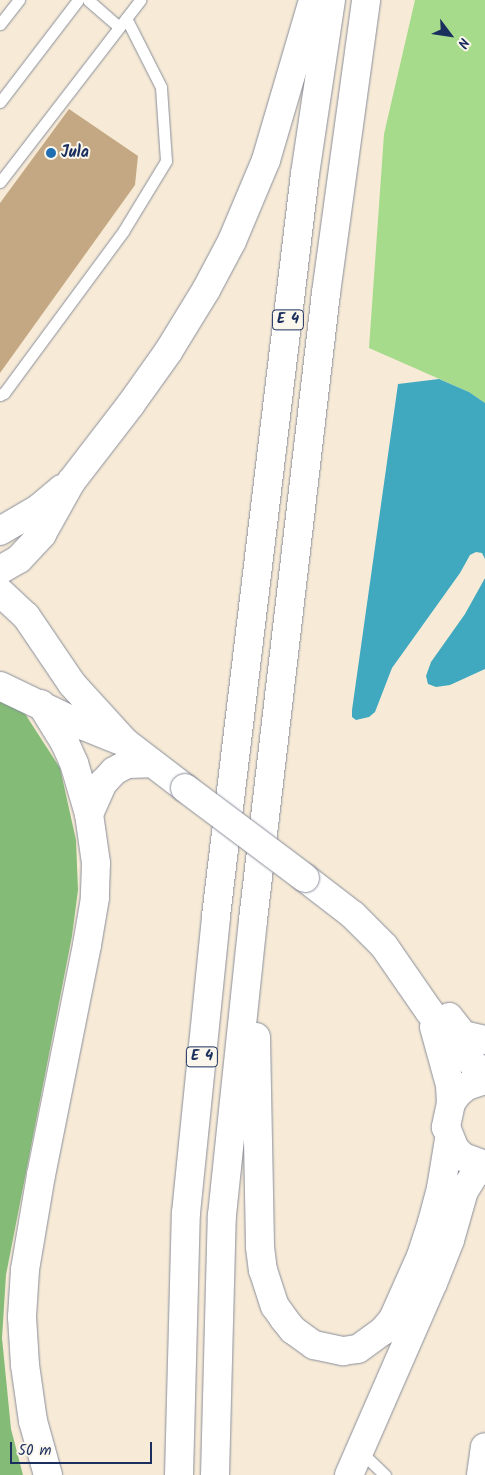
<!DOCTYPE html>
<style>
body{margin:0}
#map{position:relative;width:485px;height:1475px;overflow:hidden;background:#f7ebd7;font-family:Kalam,sans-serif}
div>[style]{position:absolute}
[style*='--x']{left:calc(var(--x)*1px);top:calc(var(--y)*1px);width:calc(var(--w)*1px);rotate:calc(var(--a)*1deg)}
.green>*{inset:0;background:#a6db8b}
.forest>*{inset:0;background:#84bb77}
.water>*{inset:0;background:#40a9c0}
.building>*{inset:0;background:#c4a883}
.roads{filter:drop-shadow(0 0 1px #898d9a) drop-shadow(0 0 1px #898d9a)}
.service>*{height:11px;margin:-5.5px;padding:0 5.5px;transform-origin:5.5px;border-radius:5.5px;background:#fff}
.tertiary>*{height:28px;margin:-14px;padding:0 14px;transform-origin:14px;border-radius:14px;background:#fff}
.secondary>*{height:28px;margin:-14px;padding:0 14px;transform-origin:14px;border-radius:14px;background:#fff}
.motorway>*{height:28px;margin:-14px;padding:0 14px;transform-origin:14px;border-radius:14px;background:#fff}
.bridges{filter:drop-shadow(0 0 1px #898d9a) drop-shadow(0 0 1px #898d9a)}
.secondary-bridge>*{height:28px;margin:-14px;padding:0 14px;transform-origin:14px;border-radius:14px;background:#fff}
.dots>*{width:14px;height:14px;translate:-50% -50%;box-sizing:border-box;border:2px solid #fbf7ec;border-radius:50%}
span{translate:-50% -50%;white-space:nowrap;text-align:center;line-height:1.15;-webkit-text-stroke:4px #fbf7ec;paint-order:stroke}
.shield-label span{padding:1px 4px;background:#fbf7ec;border:1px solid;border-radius:4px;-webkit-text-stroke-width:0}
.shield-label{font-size:15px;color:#1b2f5e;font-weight:700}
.poi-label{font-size:16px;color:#1b2f5e;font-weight:700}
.left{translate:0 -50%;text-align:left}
.north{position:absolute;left:425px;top:10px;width:50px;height:50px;-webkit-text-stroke:4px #fbf7ec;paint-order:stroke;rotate:121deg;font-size:14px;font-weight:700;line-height:20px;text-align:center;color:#1b2f5e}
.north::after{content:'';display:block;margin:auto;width:18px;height:22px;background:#1b2f5e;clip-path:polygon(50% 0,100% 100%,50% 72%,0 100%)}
.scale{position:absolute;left:10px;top:1442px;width:142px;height:22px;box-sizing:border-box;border:2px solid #1b2f5e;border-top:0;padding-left:6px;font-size:15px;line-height:18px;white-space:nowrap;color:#1b2f5e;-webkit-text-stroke:4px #fbf7ec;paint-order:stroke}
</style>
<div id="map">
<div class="green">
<i style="clip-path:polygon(415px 0,485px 0,485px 403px,469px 392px,369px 348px,384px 134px)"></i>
</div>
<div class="forest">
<i style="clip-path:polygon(0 675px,60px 768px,76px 840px,78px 890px,72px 936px,6px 1275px,2px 1338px,11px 1429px,23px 1475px,0 1475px)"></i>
</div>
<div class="water">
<i style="clip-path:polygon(439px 379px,469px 392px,485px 403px,485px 559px,482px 553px,476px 552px,470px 555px,460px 573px,392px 668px,375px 712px,369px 717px,356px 720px,352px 717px,352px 710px,398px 384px)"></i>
<i style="clip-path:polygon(485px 578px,485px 669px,450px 685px,436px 687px,428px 684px,426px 676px,431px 662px,465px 614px)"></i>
</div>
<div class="building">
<i style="clip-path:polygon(69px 109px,138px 156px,135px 185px,0 373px,0 203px)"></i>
</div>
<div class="roads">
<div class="service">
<i style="--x:88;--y:0;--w:41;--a:41.1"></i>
<i style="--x:0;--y:24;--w:31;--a:-52"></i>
<i style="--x:0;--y:102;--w:128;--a:-52.6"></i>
<i style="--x:0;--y:182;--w:230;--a:-52.4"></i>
<i style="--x:0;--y:395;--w:4;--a:-27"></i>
<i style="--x:4;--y:393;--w:202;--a:-53.6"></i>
<i style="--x:124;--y:230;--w:81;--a:-58.7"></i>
<i style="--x:166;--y:161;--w:74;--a:-93.9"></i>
<i style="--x:161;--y:87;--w:77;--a:-116.9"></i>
<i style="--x:360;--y:1451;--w:35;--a:44"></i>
</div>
<div class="tertiary">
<i style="--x:485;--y:1080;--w:19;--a:162"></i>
<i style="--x:467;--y:1086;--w:11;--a:142"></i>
<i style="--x:458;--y:1093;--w:12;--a:125"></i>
<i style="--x:451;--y:1103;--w:25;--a:102"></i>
<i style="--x:446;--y:1127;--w:24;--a:68"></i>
<i style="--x:455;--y:1149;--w:11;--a:45"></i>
<i style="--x:463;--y:1157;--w:23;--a:20"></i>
<i style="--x:481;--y:1475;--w:28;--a:-82"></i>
</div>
<div class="secondary">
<i style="--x:0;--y:592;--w:35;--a:43"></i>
<i style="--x:26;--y:616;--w:82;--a:55.9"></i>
<i style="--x:72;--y:684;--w:79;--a:47.6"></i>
<i style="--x:125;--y:742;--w:76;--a:37.5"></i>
<i style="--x:0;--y:686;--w:93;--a:25.5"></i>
<i style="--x:84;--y:726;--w:38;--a:22"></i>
<i style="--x:305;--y:878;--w:61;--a:37.6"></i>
<i style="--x:353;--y:915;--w:44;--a:45"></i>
<i style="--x:384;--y:946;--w:79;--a:55.3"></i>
<i style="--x:429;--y:1011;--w:56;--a:51.5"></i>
<i style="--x:464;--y:1055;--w:29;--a:44"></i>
<i style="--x:449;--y:1017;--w:23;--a:52"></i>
<i style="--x:463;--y:1035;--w:23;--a:13"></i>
<i style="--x:434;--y:1027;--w:60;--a:74.6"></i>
<i style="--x:450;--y:1085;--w:18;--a:87"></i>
</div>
<div class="motorway">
<i style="--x:0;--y:531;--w:44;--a:-30.1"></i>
<i style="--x:38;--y:509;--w:31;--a:-40"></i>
<i style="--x:0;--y:570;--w:22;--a:-30"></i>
<i style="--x:19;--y:559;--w:34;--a:-47"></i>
<i style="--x:42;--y:534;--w:60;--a:-60.9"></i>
<i style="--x:71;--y:482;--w:98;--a:-52.4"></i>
<i style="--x:131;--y:404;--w:64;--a:-54.6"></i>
<i style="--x:168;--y:352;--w:73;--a:-58.5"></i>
<i style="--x:206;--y:290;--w:55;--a:-62"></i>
<i style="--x:232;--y:241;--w:88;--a:-67.2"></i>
<i style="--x:266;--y:160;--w:167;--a:-73.6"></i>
<i style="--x:41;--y:704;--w:46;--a:58.4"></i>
<i style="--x:65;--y:743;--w:22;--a:66"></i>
<i style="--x:74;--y:763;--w:53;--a:73.6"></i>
<i style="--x:89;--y:814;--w:49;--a:81.9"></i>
<i style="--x:96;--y:863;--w:35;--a:92"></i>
<i style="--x:95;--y:898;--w:48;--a:99.7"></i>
<i style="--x:87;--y:945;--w:235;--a:101.3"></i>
<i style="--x:41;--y:1175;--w:96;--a:99.6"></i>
<i style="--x:25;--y:1270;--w:47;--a:93.7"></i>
<i style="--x:22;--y:1317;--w:48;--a:86.4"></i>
<i style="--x:25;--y:1365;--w:57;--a:81.9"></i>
<i style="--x:33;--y:1421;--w:56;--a:74.5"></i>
<i style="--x:89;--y:814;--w:34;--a:-66"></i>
<i style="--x:103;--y:783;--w:16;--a:-47"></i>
<i style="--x:114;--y:771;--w:15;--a:-28"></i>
<i style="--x:127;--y:764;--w:24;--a:-2"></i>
<i style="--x:256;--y:1037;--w:210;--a:88.9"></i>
<i style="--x:260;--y:1247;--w:23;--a:83"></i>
<i style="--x:263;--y:1270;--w:38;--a:72"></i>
<i style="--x:275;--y:1306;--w:16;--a:55"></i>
<i style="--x:284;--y:1319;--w:14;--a:51"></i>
<i style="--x:293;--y:1330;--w:26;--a:36"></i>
<i style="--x:314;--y:1345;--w:30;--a:12"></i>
<i style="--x:343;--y:1351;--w:15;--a:-8"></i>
<i style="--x:358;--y:1349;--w:31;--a:-36"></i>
<i style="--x:383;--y:1331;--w:16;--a:-50"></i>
<i style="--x:393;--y:1319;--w:69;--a:-66"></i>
<i style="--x:421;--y:1256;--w:36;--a:-72"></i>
<i style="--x:432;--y:1222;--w:35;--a:-75"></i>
<i style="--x:441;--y:1188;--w:50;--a:-80.7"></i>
<i style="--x:179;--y:1475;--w:262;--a:-88.5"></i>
<i style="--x:186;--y:1213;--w:299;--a:-84.2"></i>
<i style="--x:216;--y:916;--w:747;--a:-83.16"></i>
<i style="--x:305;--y:174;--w:176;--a:-81.5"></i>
<i style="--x:215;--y:1475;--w:260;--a:-88.5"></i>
<i style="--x:222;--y:1215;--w:297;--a:-84"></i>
<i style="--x:253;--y:920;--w:631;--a:-83.36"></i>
<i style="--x:326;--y:293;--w:296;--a:-82.2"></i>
<i style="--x:349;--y:1475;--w:210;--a:-66.4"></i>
<i style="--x:433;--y:1283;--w:46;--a:-68.4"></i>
<i style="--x:450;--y:1240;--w:51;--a:-74.1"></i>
<i style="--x:464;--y:1191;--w:19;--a:-58"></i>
<i style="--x:474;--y:1175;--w:14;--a:-45"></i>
</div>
</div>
<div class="bridges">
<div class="secondary-bridge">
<i style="--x:185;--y:788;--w:150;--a:36.9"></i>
</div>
</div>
<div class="dots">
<i style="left:51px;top:153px;background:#1f6fb2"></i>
</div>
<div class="shield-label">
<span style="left:288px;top:320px">E 4</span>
<span style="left:202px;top:1057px">E 4</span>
</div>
<div class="poi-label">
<span class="left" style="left:61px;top:153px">Jula</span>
</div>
<div class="north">N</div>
<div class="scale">50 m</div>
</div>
